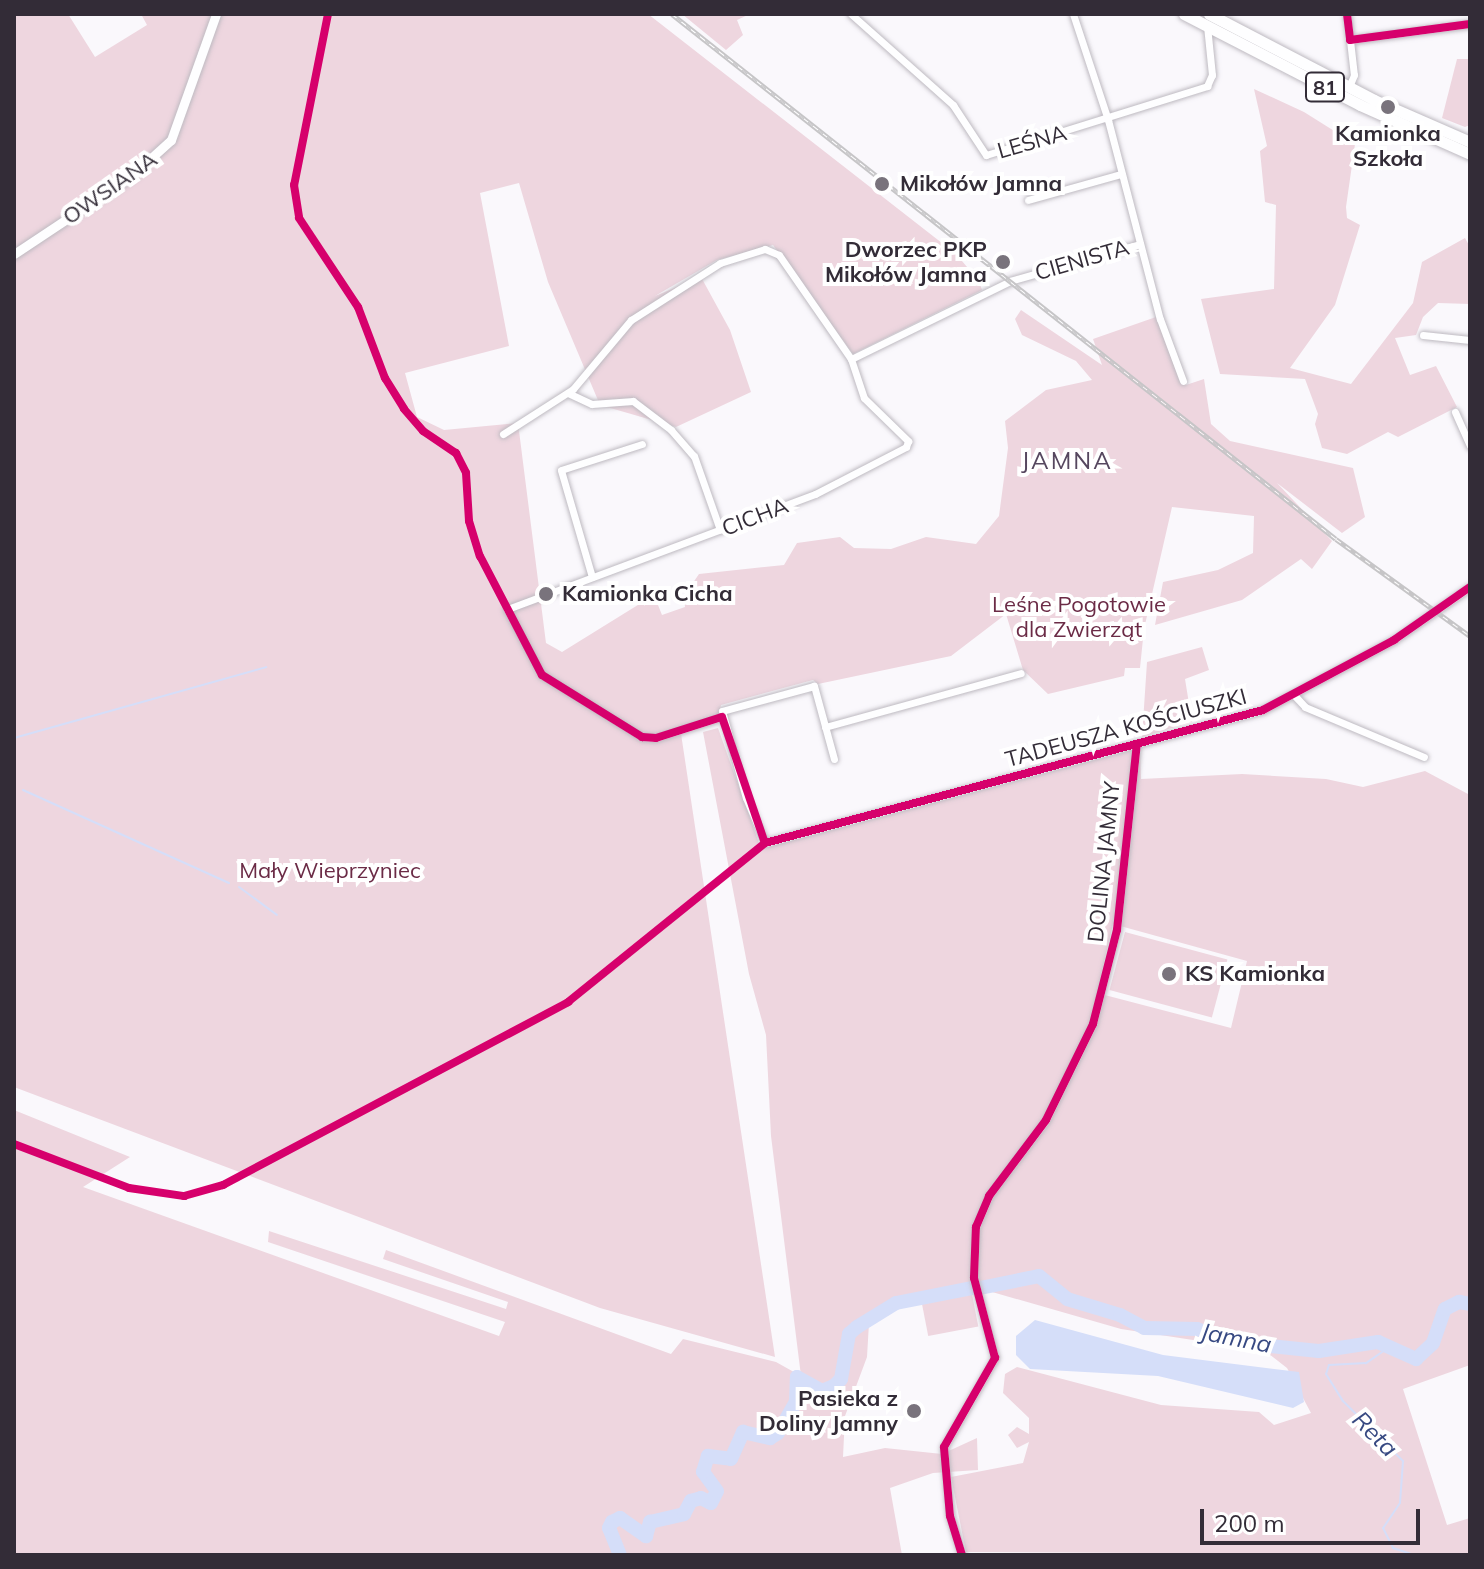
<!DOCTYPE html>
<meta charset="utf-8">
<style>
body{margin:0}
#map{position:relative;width:1484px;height:1569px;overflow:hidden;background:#faf8fc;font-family:Mulish,sans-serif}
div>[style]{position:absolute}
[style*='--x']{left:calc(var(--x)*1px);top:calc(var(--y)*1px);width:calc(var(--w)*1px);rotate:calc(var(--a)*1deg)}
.green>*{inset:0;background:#eed6df;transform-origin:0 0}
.water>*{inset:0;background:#d5def9}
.stream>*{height:2px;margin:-1px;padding:0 1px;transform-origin:1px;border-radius:1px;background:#d5def9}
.river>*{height:14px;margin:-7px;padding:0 7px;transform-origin:7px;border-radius:7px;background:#d5def9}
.roads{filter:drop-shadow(0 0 2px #bebac1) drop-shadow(0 0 2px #bebac1)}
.minor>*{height:7px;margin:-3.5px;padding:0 3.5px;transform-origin:3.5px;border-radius:3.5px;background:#fefeff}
.tertiary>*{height:9px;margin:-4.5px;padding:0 4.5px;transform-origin:4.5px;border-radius:4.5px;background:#fefeff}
.primary>*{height:11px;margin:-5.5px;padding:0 5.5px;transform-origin:5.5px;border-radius:5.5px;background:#fefeff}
.rail>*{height:5px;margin-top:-2.5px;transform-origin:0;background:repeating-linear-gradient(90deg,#fff 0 6px,#c6c5c7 0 12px);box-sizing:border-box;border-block:2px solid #c6c5c7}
.cycleway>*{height:8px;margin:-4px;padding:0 4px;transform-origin:4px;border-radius:4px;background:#d6006c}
.dots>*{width:22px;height:22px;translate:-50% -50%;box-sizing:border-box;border:4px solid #fff;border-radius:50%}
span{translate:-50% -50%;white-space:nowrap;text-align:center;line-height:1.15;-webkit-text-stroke:8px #fff;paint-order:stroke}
.shield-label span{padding:2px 6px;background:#fff;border:2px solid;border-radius:6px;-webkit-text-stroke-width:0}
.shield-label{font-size:20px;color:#332c37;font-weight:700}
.poi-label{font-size:22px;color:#332c37;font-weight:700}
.left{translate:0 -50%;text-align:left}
.right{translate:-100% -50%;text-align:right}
.street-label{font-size:22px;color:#332c37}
.park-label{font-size:22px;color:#6b2b46}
.neighbourhood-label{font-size:24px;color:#56475f;letter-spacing:2px}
.water-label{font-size:24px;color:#374982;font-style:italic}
.frame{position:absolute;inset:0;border:16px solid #332c37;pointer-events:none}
.scale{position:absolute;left:1200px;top:1509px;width:220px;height:36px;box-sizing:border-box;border:4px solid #332c37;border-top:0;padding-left:10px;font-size:24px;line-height:28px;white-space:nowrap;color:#332c37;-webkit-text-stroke:6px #fff;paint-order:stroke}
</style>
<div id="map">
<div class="green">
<i style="clip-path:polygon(14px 14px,68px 14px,95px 57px,147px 25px,141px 14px,648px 14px,956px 254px,979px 281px,982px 290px,853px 354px,773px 245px,717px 260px,655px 296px,701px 277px,730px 330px,751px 392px,676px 427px,600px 405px,548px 282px,519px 183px,480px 193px,509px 346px,405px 373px,417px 417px,444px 430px,518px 423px,546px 643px,562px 652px,654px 595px,662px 615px,685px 607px,684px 596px,699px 574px,784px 565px,797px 543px,840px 537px,854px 548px,891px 549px,926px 537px,976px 544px,999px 516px,1008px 448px,1005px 421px,1046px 390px,1092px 380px,1076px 361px,1022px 335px,1015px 319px,1021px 310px,1102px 365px,1093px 339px,1156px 317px,1186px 385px,1204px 379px,1211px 424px,1230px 441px,1353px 468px,1365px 517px,1342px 533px,1277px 483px,1332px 541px,1312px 569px,1301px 559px,1242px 600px,1155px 625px,1163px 582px,1218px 570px,1253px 553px,1254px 516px,1172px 507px,1144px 629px,1140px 668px,1125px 668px,1124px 676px,1048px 694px,1023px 670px,1006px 614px,951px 656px,818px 684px,813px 680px,721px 705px,719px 715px,680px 727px,775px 1357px,600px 1308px,14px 1087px)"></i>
<i style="clip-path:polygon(682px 14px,750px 14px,737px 20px,743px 35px,726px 50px)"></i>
<i style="clip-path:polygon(1457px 59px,1470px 59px,1470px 125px,1465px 127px,1442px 118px)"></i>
<i style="clip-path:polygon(1254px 89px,1304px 112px,1355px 144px,1346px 207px,1347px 218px,1360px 225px,1335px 305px,1290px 368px,1351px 384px,1413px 303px,1422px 262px,1465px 238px,1470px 247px,1470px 304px,1438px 303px,1423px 317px,1416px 335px,1395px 338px,1410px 375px,1436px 366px,1457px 407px,1398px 437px,1388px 432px,1347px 454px,1322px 448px,1315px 424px,1318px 414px,1305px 379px,1220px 374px,1201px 299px,1274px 289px,1276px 205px,1265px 202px,1260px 151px,1267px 146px)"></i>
<i style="clip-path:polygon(1202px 647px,1209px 670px,1185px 679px,1192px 722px,1142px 737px,1147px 662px)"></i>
<i style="clip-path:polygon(evenodd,718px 728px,761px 849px,1140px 748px,1141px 779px,1242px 774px,1326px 779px,1363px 787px,1425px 771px,1468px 794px,1470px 1365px,1403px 1389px,1447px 1525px,1470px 1518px,1470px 1555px,966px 1552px,951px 1477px,1023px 1463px,1029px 1442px,1017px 1448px,1008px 1435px,1017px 1427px,1029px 1434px,1029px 1418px,1003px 1393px,1005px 1374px,1017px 1367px,1161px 1405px,1259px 1412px,1274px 1425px,1311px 1413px,1287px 1368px,1265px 1351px,1121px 1329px,968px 1285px,919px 1296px,869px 1323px,867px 1357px,845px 1416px,843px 1457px,885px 1448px,942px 1454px,977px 1438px,978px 1470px,933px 1473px,890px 1488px,902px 1555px,14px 1555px,14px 1110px,130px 1157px,83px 1187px,499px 1336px,505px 1322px,268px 1242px,269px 1231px,506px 1309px,508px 1302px,383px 1259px,386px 1250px,671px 1354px,683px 1339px,776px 1362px,801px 1376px,771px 1136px,766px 1035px,749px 974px,703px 732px,718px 728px,1113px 924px,1247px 961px,1231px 1028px,1097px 993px,1113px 924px)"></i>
<i style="left:1125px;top:932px;width:106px;height:60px;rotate:15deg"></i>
<i style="left:972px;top:1294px;width:33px;height:51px;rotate:79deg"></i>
</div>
<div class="water">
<i style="clip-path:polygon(1035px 1320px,1163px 1355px,1299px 1372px,1304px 1402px,1293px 1408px,1158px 1376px,1030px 1369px,1016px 1355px,1016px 1336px)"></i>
</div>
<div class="stream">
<i style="--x:14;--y:738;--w:262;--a:-15.7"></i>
<i style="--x:23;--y:790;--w:226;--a:24.3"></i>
<i style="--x:239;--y:887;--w:47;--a:36.4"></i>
<i style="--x:1392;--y:1345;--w:32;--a:145"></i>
<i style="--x:1366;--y:1363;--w:37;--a:177"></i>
<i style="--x:1329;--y:1365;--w:9;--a:108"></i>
<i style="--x:1326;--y:1374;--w:32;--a:58"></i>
<i style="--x:1343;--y:1401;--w:85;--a:45"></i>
<i style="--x:1403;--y:1461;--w:42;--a:94.1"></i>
<i style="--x:1400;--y:1503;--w:30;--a:124"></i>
<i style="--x:1383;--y:1528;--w:22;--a:63"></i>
<i style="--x:1393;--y:1548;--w:23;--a:18"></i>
</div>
<div class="river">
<i style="--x:980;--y:1288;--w:60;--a:-11.5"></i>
<i style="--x:1039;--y:1276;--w:36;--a:39"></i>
<i style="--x:1067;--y:1299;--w:55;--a:16.8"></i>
<i style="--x:1120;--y:1315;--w:27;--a:28"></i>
<i style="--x:1144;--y:1328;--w:53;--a:1.1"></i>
<i style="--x:1197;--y:1329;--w:37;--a:20"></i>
<i style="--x:1232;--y:1342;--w:87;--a:5.9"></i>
<i style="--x:1319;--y:1351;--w:60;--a:-8.7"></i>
<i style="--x:1378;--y:1342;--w:42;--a:24.1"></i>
<i style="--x:1416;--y:1359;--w:23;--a:-43"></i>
<i style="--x:1433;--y:1343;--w:36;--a:-71"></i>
<i style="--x:1445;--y:1309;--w:16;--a:-27"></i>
<i style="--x:1459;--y:1302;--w:11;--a:10"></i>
<i style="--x:620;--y:1555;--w:29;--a:-112"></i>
<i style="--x:609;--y:1528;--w:7;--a:-63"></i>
<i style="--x:612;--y:1522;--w:9;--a:-27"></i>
<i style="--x:620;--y:1518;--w:32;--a:35"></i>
<i style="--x:646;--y:1536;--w:15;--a:-74"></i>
<i style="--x:650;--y:1522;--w:35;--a:-13"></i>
<i style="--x:684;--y:1514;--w:15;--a:-62"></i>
<i style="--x:691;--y:1501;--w:10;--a:-17"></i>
<i style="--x:701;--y:1498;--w:11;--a:27"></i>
<i style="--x:711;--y:1503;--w:13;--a:-63"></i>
<i style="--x:717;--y:1491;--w:24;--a:-126"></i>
<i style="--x:703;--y:1472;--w:17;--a:-73"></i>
<i style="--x:708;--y:1456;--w:23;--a:7"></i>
<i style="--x:731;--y:1459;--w:30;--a:-66"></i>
<i style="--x:743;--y:1432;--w:28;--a:13"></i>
<i style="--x:770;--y:1438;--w:9;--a:-32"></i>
<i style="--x:778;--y:1433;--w:36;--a:-60"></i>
<i style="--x:796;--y:1402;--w:25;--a:-88"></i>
<i style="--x:797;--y:1377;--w:29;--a:29"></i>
<i style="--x:822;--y:1391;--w:13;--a:-23"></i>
<i style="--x:834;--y:1386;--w:10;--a:-45"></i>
<i style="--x:841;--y:1379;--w:46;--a:-79.9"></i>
<i style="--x:849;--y:1334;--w:11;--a:-41"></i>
<i style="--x:857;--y:1327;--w:46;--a:-31.6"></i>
<i style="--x:896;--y:1303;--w:77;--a:-11.2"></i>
</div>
<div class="roads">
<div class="minor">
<i style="--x:851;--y:14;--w:137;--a:41.7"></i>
<i style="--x:953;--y:105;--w:60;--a:56.6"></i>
<i style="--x:986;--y:155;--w:232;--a:-17.3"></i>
<i style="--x:1207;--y:86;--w:12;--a:-66"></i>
<i style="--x:1212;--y:75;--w:49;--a:-95.8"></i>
<i style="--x:1073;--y:14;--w:112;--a:71.7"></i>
<i style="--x:1108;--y:120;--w:206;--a:75.4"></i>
<i style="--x:1160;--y:319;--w:66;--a:69.6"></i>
<i style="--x:1347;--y:14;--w:61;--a:83.5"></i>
<i style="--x:1354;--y:75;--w:13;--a:113"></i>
<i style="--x:1350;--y:40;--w:121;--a:-7.6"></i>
<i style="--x:1028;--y:200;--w:97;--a:-15.6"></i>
<i style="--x:1423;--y:335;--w:47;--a:6.1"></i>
<i style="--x:851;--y:359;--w:177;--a:-26.1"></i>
<i style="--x:1010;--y:281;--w:135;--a:-15.9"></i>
<i style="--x:568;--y:393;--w:26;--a:25"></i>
<i style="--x:592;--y:404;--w:41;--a:-4.2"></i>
<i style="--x:633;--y:401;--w:48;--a:37.3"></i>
<i style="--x:671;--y:430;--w:35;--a:49"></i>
<i style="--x:694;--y:456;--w:78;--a:70.6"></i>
<i style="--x:1455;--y:412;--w:37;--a:66"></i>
<i style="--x:503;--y:434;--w:83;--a:-32.7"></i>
<i style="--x:573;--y:389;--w:90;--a:-50"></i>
<i style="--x:631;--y:320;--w:106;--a:-32.6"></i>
<i style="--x:720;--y:263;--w:47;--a:-17.3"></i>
<i style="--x:765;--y:249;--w:15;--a:23"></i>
<i style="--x:779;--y:255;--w:126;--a:55.3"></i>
<i style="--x:851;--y:359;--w:41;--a:71.6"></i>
<i style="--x:864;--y:398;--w:62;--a:44.3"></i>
<i style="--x:908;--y:441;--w:6;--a:108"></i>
<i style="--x:906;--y:447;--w:102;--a:152.7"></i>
<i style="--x:815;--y:494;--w:329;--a:159.5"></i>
<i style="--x:507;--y:609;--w:75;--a:62.1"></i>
<i style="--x:542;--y:675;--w:118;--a:31.8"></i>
<i style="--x:642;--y:737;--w:14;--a:4"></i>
<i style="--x:656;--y:738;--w:69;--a:-17.7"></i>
<i style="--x:592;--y:577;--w:111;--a:-106.2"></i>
<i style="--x:561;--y:470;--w:85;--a:-17.8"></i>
<i style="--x:1294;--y:695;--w:16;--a:47"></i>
<i style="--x:1305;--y:707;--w:129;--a:22.8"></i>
<i style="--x:825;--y:727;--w:203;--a:-15.4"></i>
<i style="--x:834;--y:759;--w:76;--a:-105.3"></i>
<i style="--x:814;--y:686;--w:95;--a:164.8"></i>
<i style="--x:722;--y:711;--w:90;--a:74.6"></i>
<i style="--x:746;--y:798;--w:49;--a:67.1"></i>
<i style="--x:765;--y:843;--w:515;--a:-14.95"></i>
<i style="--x:1263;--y:710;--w:149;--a:-28.1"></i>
<i style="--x:1394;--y:640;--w:93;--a:-34.9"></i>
<i style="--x:962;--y:1555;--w:41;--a:-107.1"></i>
<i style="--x:950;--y:1516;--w:69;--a:-95"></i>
<i style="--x:944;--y:1447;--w:103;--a:-60.2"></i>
<i style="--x:995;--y:1358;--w:83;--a:-104.7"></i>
<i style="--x:974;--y:1278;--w:51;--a:-87.8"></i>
<i style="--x:976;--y:1227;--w:34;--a:-67"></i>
<i style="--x:989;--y:1196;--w:95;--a:-53.1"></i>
<i style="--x:1046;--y:1120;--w:107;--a:-63.9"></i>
<i style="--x:1093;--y:1024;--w:97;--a:-75.7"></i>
<i style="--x:1117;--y:930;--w:187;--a:-83.9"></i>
</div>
<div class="tertiary">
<i style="--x:14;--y:254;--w:139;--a:-33.6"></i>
<i style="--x:130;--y:177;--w:55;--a:-42.1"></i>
<i style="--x:171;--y:140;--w:134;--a:-70.3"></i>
</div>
<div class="primary">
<i style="--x:1184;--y:14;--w:198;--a:27.3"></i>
<i style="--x:1360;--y:105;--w:120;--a:24"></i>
<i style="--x:1209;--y:14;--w:186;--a:27.5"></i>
<i style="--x:1374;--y:100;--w:105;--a:23.6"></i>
</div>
</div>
<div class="rail">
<i style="--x:672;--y:14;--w:846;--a:38.33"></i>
<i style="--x:1336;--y:539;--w:165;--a:35.9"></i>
</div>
<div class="cycleway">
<i style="--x:328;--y:14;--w:174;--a:101.2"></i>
<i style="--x:294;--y:185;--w:33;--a:81"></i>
<i style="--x:299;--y:218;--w:107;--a:56.5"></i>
<i style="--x:358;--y:307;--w:76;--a:69.2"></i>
<i style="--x:385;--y:378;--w:36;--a:58"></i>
<i style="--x:404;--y:409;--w:29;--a:49"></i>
<i style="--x:423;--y:431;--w:40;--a:34"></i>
<i style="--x:456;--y:453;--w:22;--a:63"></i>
<i style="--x:466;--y:473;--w:48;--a:86.4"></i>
<i style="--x:469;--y:521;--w:37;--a:73"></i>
<i style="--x:480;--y:556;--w:134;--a:62.5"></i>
<i style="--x:542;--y:675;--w:118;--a:31.8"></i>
<i style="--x:642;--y:737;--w:14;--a:4"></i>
<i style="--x:656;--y:738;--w:69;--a:-17.7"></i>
<i style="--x:722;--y:717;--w:133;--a:71.2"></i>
<i style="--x:1347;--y:14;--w:26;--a:83"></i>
<i style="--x:1350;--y:40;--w:121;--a:-7.6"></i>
<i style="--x:14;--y:1144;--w:123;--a:20.9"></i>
<i style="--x:129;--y:1188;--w:56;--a:8.3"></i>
<i style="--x:184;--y:1196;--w:41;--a:-15.8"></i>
<i style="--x:223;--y:1185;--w:391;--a:-27.9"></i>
<i style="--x:568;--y:1002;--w:253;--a:-38.9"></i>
<i style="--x:765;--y:843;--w:515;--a:-14.95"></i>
<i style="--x:1263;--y:710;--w:149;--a:-28.1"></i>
<i style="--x:1394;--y:640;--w:93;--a:-34.9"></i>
<i style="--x:962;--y:1555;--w:41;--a:-107.1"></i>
<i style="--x:950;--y:1516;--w:69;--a:-95"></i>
<i style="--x:944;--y:1447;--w:103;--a:-60.2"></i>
<i style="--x:995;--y:1358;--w:83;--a:-104.7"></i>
<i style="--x:974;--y:1278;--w:51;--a:-87.8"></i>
<i style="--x:976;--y:1227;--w:34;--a:-67"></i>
<i style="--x:989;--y:1196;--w:95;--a:-53.1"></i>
<i style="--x:1046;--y:1120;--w:107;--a:-63.9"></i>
<i style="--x:1093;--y:1024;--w:97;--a:-75.7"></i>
<i style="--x:1117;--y:930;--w:187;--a:-83.9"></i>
</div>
<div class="dots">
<i style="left:1388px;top:107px;background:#79737c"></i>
<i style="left:882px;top:184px;background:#79737c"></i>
<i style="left:1003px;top:262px;background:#79737c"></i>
<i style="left:546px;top:594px;background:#79737c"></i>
<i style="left:1169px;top:974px;background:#79737c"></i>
<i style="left:914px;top:1411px;background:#79737c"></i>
</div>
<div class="shield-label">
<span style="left:1325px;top:87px">81</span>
</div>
<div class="poi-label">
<span style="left:1388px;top:146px">Kamionka<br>Szkoła</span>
<span class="left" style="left:900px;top:184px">Mikołów Jamna</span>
<span class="right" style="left:987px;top:262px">Dworzec PKP<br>Mikołów Jamna</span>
<span class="left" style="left:562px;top:594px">Kamionka Cicha</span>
<span class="left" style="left:1185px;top:974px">KS Kamionka</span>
<span class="right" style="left:898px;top:1411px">Pasieka z<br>Doliny Jamny</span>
</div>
<div class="street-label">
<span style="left:1032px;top:142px;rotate:-16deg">LEŚNA</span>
<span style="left:110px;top:188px;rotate:-35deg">OWSIANA</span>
<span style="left:1082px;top:260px;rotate:-16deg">CIENISTA</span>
<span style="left:755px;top:517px;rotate:-21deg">CICHA</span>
<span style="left:1126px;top:728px;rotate:-15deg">TADEUSZA KOŚCIUSZKI</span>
<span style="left:1104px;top:862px;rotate:-84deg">DOLINA JAMNY</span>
</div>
<div class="park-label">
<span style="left:1079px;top:617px">Leśne Pogotowie<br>dla Zwierząt</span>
<span style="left:330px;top:871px">Mały Wieprzyniec</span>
</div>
<div class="neighbourhood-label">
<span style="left:1067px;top:461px">JAMNA</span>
</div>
<div class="water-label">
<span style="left:1236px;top:1338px;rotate:11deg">Jamna</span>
<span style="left:1375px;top:1434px;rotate:45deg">Reta</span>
</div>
<div class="frame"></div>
<div class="scale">200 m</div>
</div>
